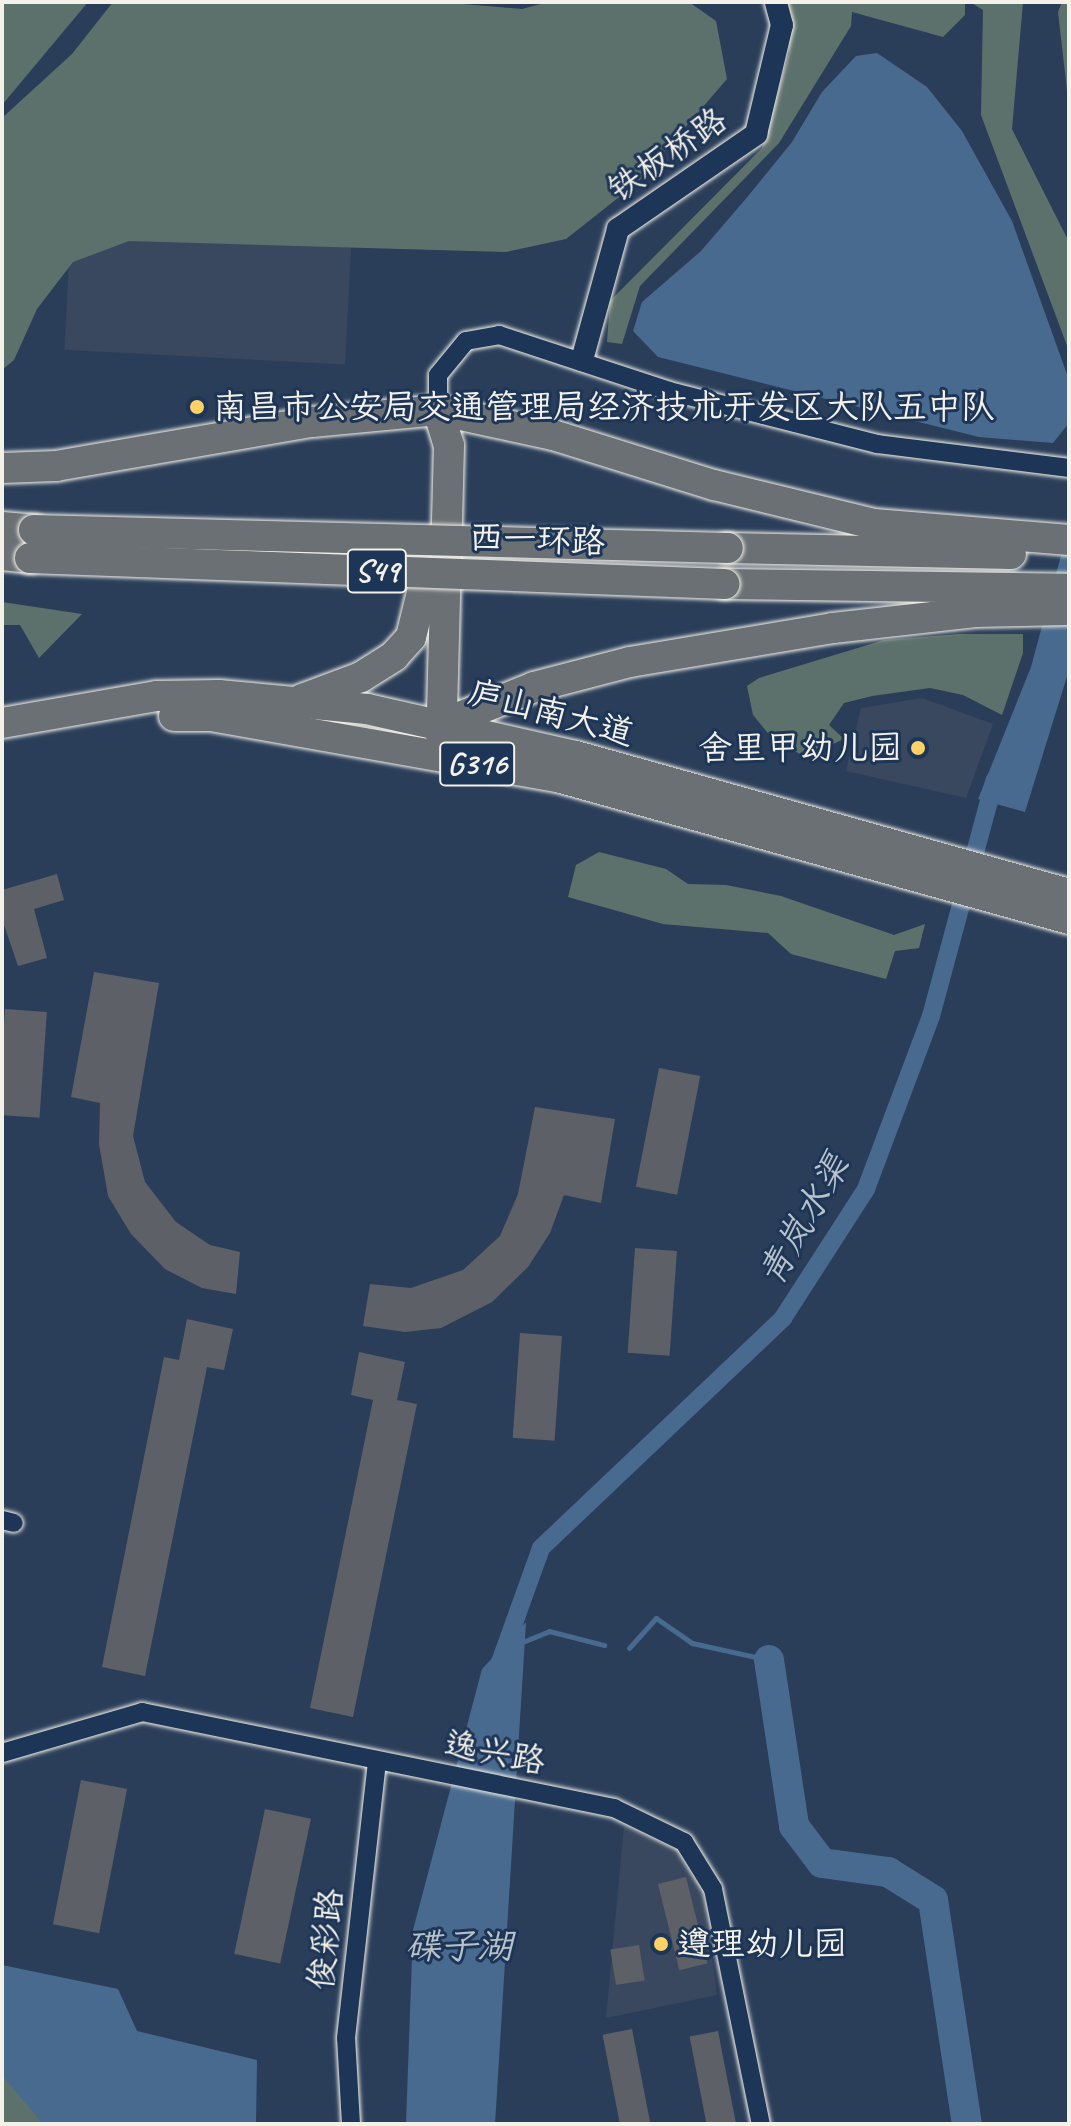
<!DOCTYPE html>
<meta charset="utf-8">
<style>
body{margin:0}
#map{position:relative;width:1071px;height:2126px;overflow:hidden;background:#2a3e5a;font-family:Caveat,"LXGW WenKai TC",sans-serif}
div>[style]{position:absolute}
[style*='--x']{left:calc(var(--x)*1px);top:calc(var(--y)*1px);width:calc(var(--w)*1px);rotate:calc(var(--a)*1deg)}
.built>*{inset:0;background:#39485e;transform-origin:0 0}
.green>*{inset:0;background:#5d716c}
.water>*{inset:0;background:#496a8f}
.stream>*{height:5px;margin:-2.5px;padding:0 2.5px;transform-origin:2.5px;border-radius:2.5px;background:#496a8f}
.canal>*{height:18px;margin:-9px;padding:0 9px;transform-origin:9px;border-radius:9px;background:#496a8f}
.river>*{height:30px;margin:-15px;padding:0 15px;transform-origin:15px;border-radius:15px;background:#496a8f}
.building>*{inset:0;background:#5d6067;transform-origin:0 0}
.roads{filter:drop-shadow(0 0 2px #f4f1e8) drop-shadow(0 0 2px #f4f1e8)}
.minor>*{height:18px;margin:-9px;padding:0 9px;transform-origin:9px;border-radius:9px;background:#1d3557}
.tertiary>*{height:22px;margin:-11px;padding:0 11px;transform-origin:11px;border-radius:11px;background:#1d3557}
.trunk>*{height:30px;margin:-15px;padding:0 15px;transform-origin:15px;border-radius:15px;background:#6a7074}
.bridges{filter:drop-shadow(0 0 2px #f4f1e8) drop-shadow(0 0 2px #f4f1e8)}
.trunk-bridge>*{height:30px;margin:-15px;padding:0 15px;transform-origin:15px;border-radius:15px;background:#6a7074}
.dots>*{width:22px;height:22px;translate:-50% -50%;box-sizing:border-box;border:4px solid #1d3557;border-radius:50%}
span{translate:-50% -50%;white-space:nowrap;text-align:center;line-height:1.15;-webkit-text-stroke:6px #1d3557;paint-order:stroke}
.shield-label span{padding:2px 6px;background:#1d3557;border:2px solid;border-radius:6px;-webkit-text-stroke-width:0}
.shield-label{font-size:32px;color:#f4f1e8;font-weight:700}
.street-label{font-size:34px;color:#f4f1e8}
.poi-label{font-size:34px;color:#f4f1e8}
.left{translate:0 -50%;text-align:left}
.right{translate:-100% -50%;text-align:right}
.water-label{font-size:36px;color:#b8c2c9;font-style:italic}
.frame{position:absolute;inset:0;border:4px solid #f4f1e8;pointer-events:none}
</style>
<div id="map">
<div class="built">
<i style="left:71px;top:224px;width:281px;height:126px;rotate:3deg"></i>
<i style="clip-path:polygon(922px 698px,993px 724px,966px 798px,846px 771px,861px 708px)"></i>
<i style="clip-path:polygon(624px 1826px,675px 1849px,703px 1892px,717px 1995px,606px 2018px)"></i>
</div>
<div class="green">
<i style="clip-path:polygon(2px 2px,88px 2px,2px 105px)"></i>
<i style="clip-path:polygon(113px 2px,440px 2px,522px 9px,548px 2px,689px 2px,716px 21px,727px 79px,637px 183px,566px 239px,506px 252px,129px 241px,73px 262px,37px 309px,14px 360px,2px 370px,2px 118px,72px 54px)"></i>
<i style="clip-path:polygon(788px 2px,965px 2px,965px 15px,943px 37px,852px 12px,851px 26px,779px 143px,640px 286px,622px 344px,607px 342px,610px 301px,762px 148px,789px 53px)"></i>
<i style="clip-path:polygon(970px 2px,1023px 2px,1012px 129px,1069px 242px,1069px 351px,981px 115px,983px 10px)"></i>
<i style="clip-path:polygon(1062px 2px,1069px 2px,1069px 108px,1058px 12px)"></i>
<i style="clip-path:polygon(2px 602px,82px 614px,39px 658px,20px 625px,2px 625px)"></i>
<i style="clip-path:polygon(959px 634px,1023px 634px,1023px 653px,1002px 715px,963px 695px,930px 688px,872px 696px,844px 703px,829px 725px,844px 739px,805px 757px,772px 738px,753px 715px,747px 686px,759px 678px,884px 640px)"></i>
<i style="clip-path:polygon(599px 852px,666px 869px,688px 884px,726px 885px,781px 896px,894px 935px,925px 924px,919px 948px,895px 951px,886px 979px,791px 954px,768px 933px,663px 924px,568px 897px,576px 865px)"></i>
<i style="clip-path:polygon(2px 2075px,23px 2095px,43px 2124px,2px 2124px)"></i>
</div>
<div class="water">
<i style="clip-path:polygon(877px 53px,927px 87px,962px 131px,1012px 221px,1069px 380px,1069px 423px,1053px 443px,979px 437px,658px 357px,633px 331px,642px 302px,701px 251px,749px 195px,792px 142px,822px 92px,856px 56px)"></i>
<i style="clip-path:polygon(1069px 526px,1069px 670px,1025px 812px,978px 799px,1031px 667px)"></i>
<i style="clip-path:polygon(526px 1622px,495px 2124px,406px 2124px,413px 1930px,482px 1669px)"></i>
<i style="clip-path:polygon(2px 1965px,118px 1989px,137px 2031px,257px 2060px,256px 2124px,43px 2124px,2px 2075px)"></i>
</div>
<div class="stream">
<i style="--x:520;--y:1643;--w:31;--a:-22"></i>
<i style="--x:549;--y:1631;--w:57;--a:14.3"></i>
<i style="--x:629;--y:1648;--w:40;--a:-48"></i>
<i style="--x:656;--y:1618;--w:44;--a:34.8"></i>
<i style="--x:692;--y:1643;--w:79;--a:12.4"></i>
</div>
<div class="canal">
<i style="--x:500;--y:1662;--w:121;--a:-70.2"></i>
<i style="--x:541;--y:1548;--w:334;--a:-43.5"></i>
<i style="--x:783;--y:1318;--w:153;--a:-57.2"></i>
<i style="--x:866;--y:1189;--w:185;--a:-69.4"></i>
<i style="--x:931;--y:1016;--w:245;--a:-74.9"></i>
</div>
<div class="river">
<i style="--x:769;--y:1660;--w:168;--a:81.4"></i>
<i style="--x:794;--y:1826;--w:46;--a:52.9"></i>
<i style="--x:822;--y:1863;--w:67;--a:7.8"></i>
<i style="--x:888;--y:1872;--w:53;--a:31.9"></i>
<i style="--x:933;--y:1900;--w:227;--a:81.4"></i>
</div>
<div class="building">
<i style="clip-path:polygon(57px 874px,64px 900px,34px 909px,47px 958px,18px 966px,2px 919px,2px 890px)"></i>
<i style="clip-path:polygon(94px 972px,159px 983px,133px 1136px,145px 1182px,176px 1222px,210px 1245px,240px 1252px,236px 1294px,202px 1288px,165px 1269px,131px 1234px,108px 1196px,99px 1144px,100px 1103px,71px 1097px)"></i>
<i style="left:5px;top:1009px;width:42px;height:106px;rotate:4deg"></i>
<i style="left:659px;top:1068px;width:42px;height:121px;rotate:11deg"></i>
<i style="clip-path:polygon(535px 1107px,615px 1119px,601px 1203px,564px 1195px,550px 1233px,528px 1267px,492px 1302px,441px 1328px,405px 1332px,363px 1326px,370px 1284px,411px 1288px,463px 1270px,500px 1236px,518px 1194px)"></i>
<i style="left:635px;top:1248px;width:42px;height:105px;rotate:4deg"></i>
<i style="clip-path:polygon(187px 1319px,233px 1329px,224px 1370px,207px 1367px,145px 1676px,102px 1667px,164px 1357px,179px 1360px)"></i>
<i style="left:520px;top:1333px;width:42px;height:105px;rotate:4deg"></i>
<i style="clip-path:polygon(359px 1352px,405px 1362px,397px 1400px,417px 1404px,353px 1717px,310px 1708px,373px 1400px,351px 1395px)"></i>
<i style="left:81px;top:1780px;width:47px;height:147px;rotate:11deg"></i>
<i style="left:265px;top:1809px;width:47px;height:148px;rotate:12deg"></i>
<i style="left:686px;top:1877px;width:89px;height:29px;rotate:76deg"></i>
<i style="left:639px;top:1945px;width:36px;height:29px;rotate:81deg"></i>
<i style="left:632px;top:2029px;width:97px;height:30px;rotate:79deg"></i>
<i style="left:718px;top:2031px;width:95px;height:29px;rotate:79deg"></i>
</div>
<div class="roads">
<div class="minor">
<i style="--x:438;--y:410;--w:35;--a:-90"></i>
<i style="--x:438;--y:375;--w:44;--a:-50.5"></i>
<i style="--x:466;--y:341;--w:34;--a:-10"></i>
<i style="--x:499;--y:335;--w:179;--a:18.2"></i>
<i style="--x:669;--y:391;--w:215;--a:14.3"></i>
<i style="--x:877;--y:444;--w:193;--a:7.1"></i>
<i style="--x:2;--y:1520;--w:12;--a:14"></i>
<i style="--x:2;--y:1753;--w:146;--a:-16.3"></i>
<i style="--x:142;--y:1712;--w:482;--a:11.5"></i>
<i style="--x:614;--y:1808;--w:78;--a:25.9"></i>
<i style="--x:684;--y:1842;--w:55;--a:58.3"></i>
<i style="--x:713;--y:1889;--w:240;--a:78.5"></i>
<i style="--x:351;--y:2124;--w:86;--a:-93.3"></i>
<i style="--x:346;--y:2038;--w:279;--a:-83.6"></i>
</div>
<div class="tertiary">
<i style="--x:582;--y:360;--w:136;--a:-74.6"></i>
<i style="--x:618;--y:229;--w:168;--a:-34.5"></i>
<i style="--x:756;--y:134;--w:112;--a:-76.6"></i>
<i style="--x:782;--y:25;--w:24;--a:-105"></i>
</div>
<div class="trunk">
<i style="--x:438;--y:410;--w:37;--a:73"></i>
<i style="--x:449;--y:445;--w:297;--a:91.5"></i>
<i style="--x:2;--y:468;--w:54;--a:-2.1"></i>
<i style="--x:56;--y:466;--w:260;--a:-9.8"></i>
<i style="--x:312;--y:422;--w:127;--a:-5.4"></i>
<i style="--x:438;--y:410;--w:118;--a:12.3"></i>
<i style="--x:553;--y:435;--w:169;--a:17.3"></i>
<i style="--x:714;--y:485;--w:165;--a:13.7"></i>
<i style="--x:874;--y:524;--w:196;--a:4.7"></i>
<i style="--x:2;--y:527;--w:32;--a:5"></i>
<i style="--x:728;--y:548;--w:283;--a:1.2"></i>
<i style="--x:2;--y:555;--w:28;--a:6"></i>
<i style="--x:725;--y:584;--w:344;--a:0.8"></i>
<i style="--x:302;--y:699;--w:63;--a:-20.4"></i>
<i style="--x:361;--y:677;--w:39;--a:-32"></i>
<i style="--x:394;--y:656;--w:25;--a:-48"></i>
<i style="--x:411;--y:637;--w:63;--a:-76.2"></i>
<i style="--x:174;--y:716;--w:37;--a:0"></i>
<i style="--x:211;--y:716;--w:355;--a:10"></i>
<i style="--x:561;--y:778;--w:527;--a:15.51"></i>
<i style="--x:2;--y:723;--w:157;--a:-9.9"></i>
<i style="--x:157;--y:696;--w:62;--a:-0.9"></i>
<i style="--x:219;--y:695;--w:149;--a:5.4"></i>
<i style="--x:367;--y:709;--w:214;--a:12.7"></i>
<i style="--x:576;--y:756;--w:512;--a:15.64"></i>
<i style="--x:445;--y:723;--w:96;--a:-22"></i>
<i style="--x:534;--y:687;--w:99;--a:-14.6"></i>
<i style="--x:630;--y:662;--w:206;--a:-9.5"></i>
<i style="--x:833;--y:628;--w:143;--a:-6.4"></i>
<i style="--x:975;--y:612;--w:94;--a:-1.2"></i>
</div>
</div>
<div class="bridges">
<div class="trunk-bridge">
<i style="--x:34;--y:530;--w:694;--a:1.49"></i>
<i style="--x:30;--y:558;--w:695;--a:2.14"></i>
</div>
</div>
<div class="dots">
<i style="left:197px;top:407px;background:#ffd166"></i>
<i style="left:918px;top:748px;background:#ffd166"></i>
<i style="left:661px;top:1944px;background:#ffd166"></i>
</div>
<div class="shield-label">
<span style="left:377px;top:571px">S49</span>
<span style="left:477px;top:764px">G316</span>
</div>
<div class="street-label">
<span style="left:667px;top:154px;rotate:-35deg">铁板桥路</span>
<span style="left:537px;top:539px;rotate:2deg">西一环路</span>
<span style="left:551px;top:712px;rotate:15deg">庐山南大道</span>
<span style="left:495px;top:1752px;rotate:11deg">逸兴路</span>
<span style="left:325px;top:1939px;rotate:-84deg">俊彩路</span>
</div>
<div class="poi-label">
<span class="left" style="left:213px;top:407px">南昌市公安局交通管理局经济技术开发区大队五中队</span>
<span class="right" style="left:902px;top:748px">舍里甲幼儿园</span>
<span class="left" style="left:677px;top:1944px">遵理幼儿园</span>
</div>
<div class="water-label">
<span style="left:804px;top:1220px;rotate:-60deg">青岚水渠</span>
<span style="left:459px;top:1947px">碟子湖</span>
</div>
<div class="frame"></div>
</div>
